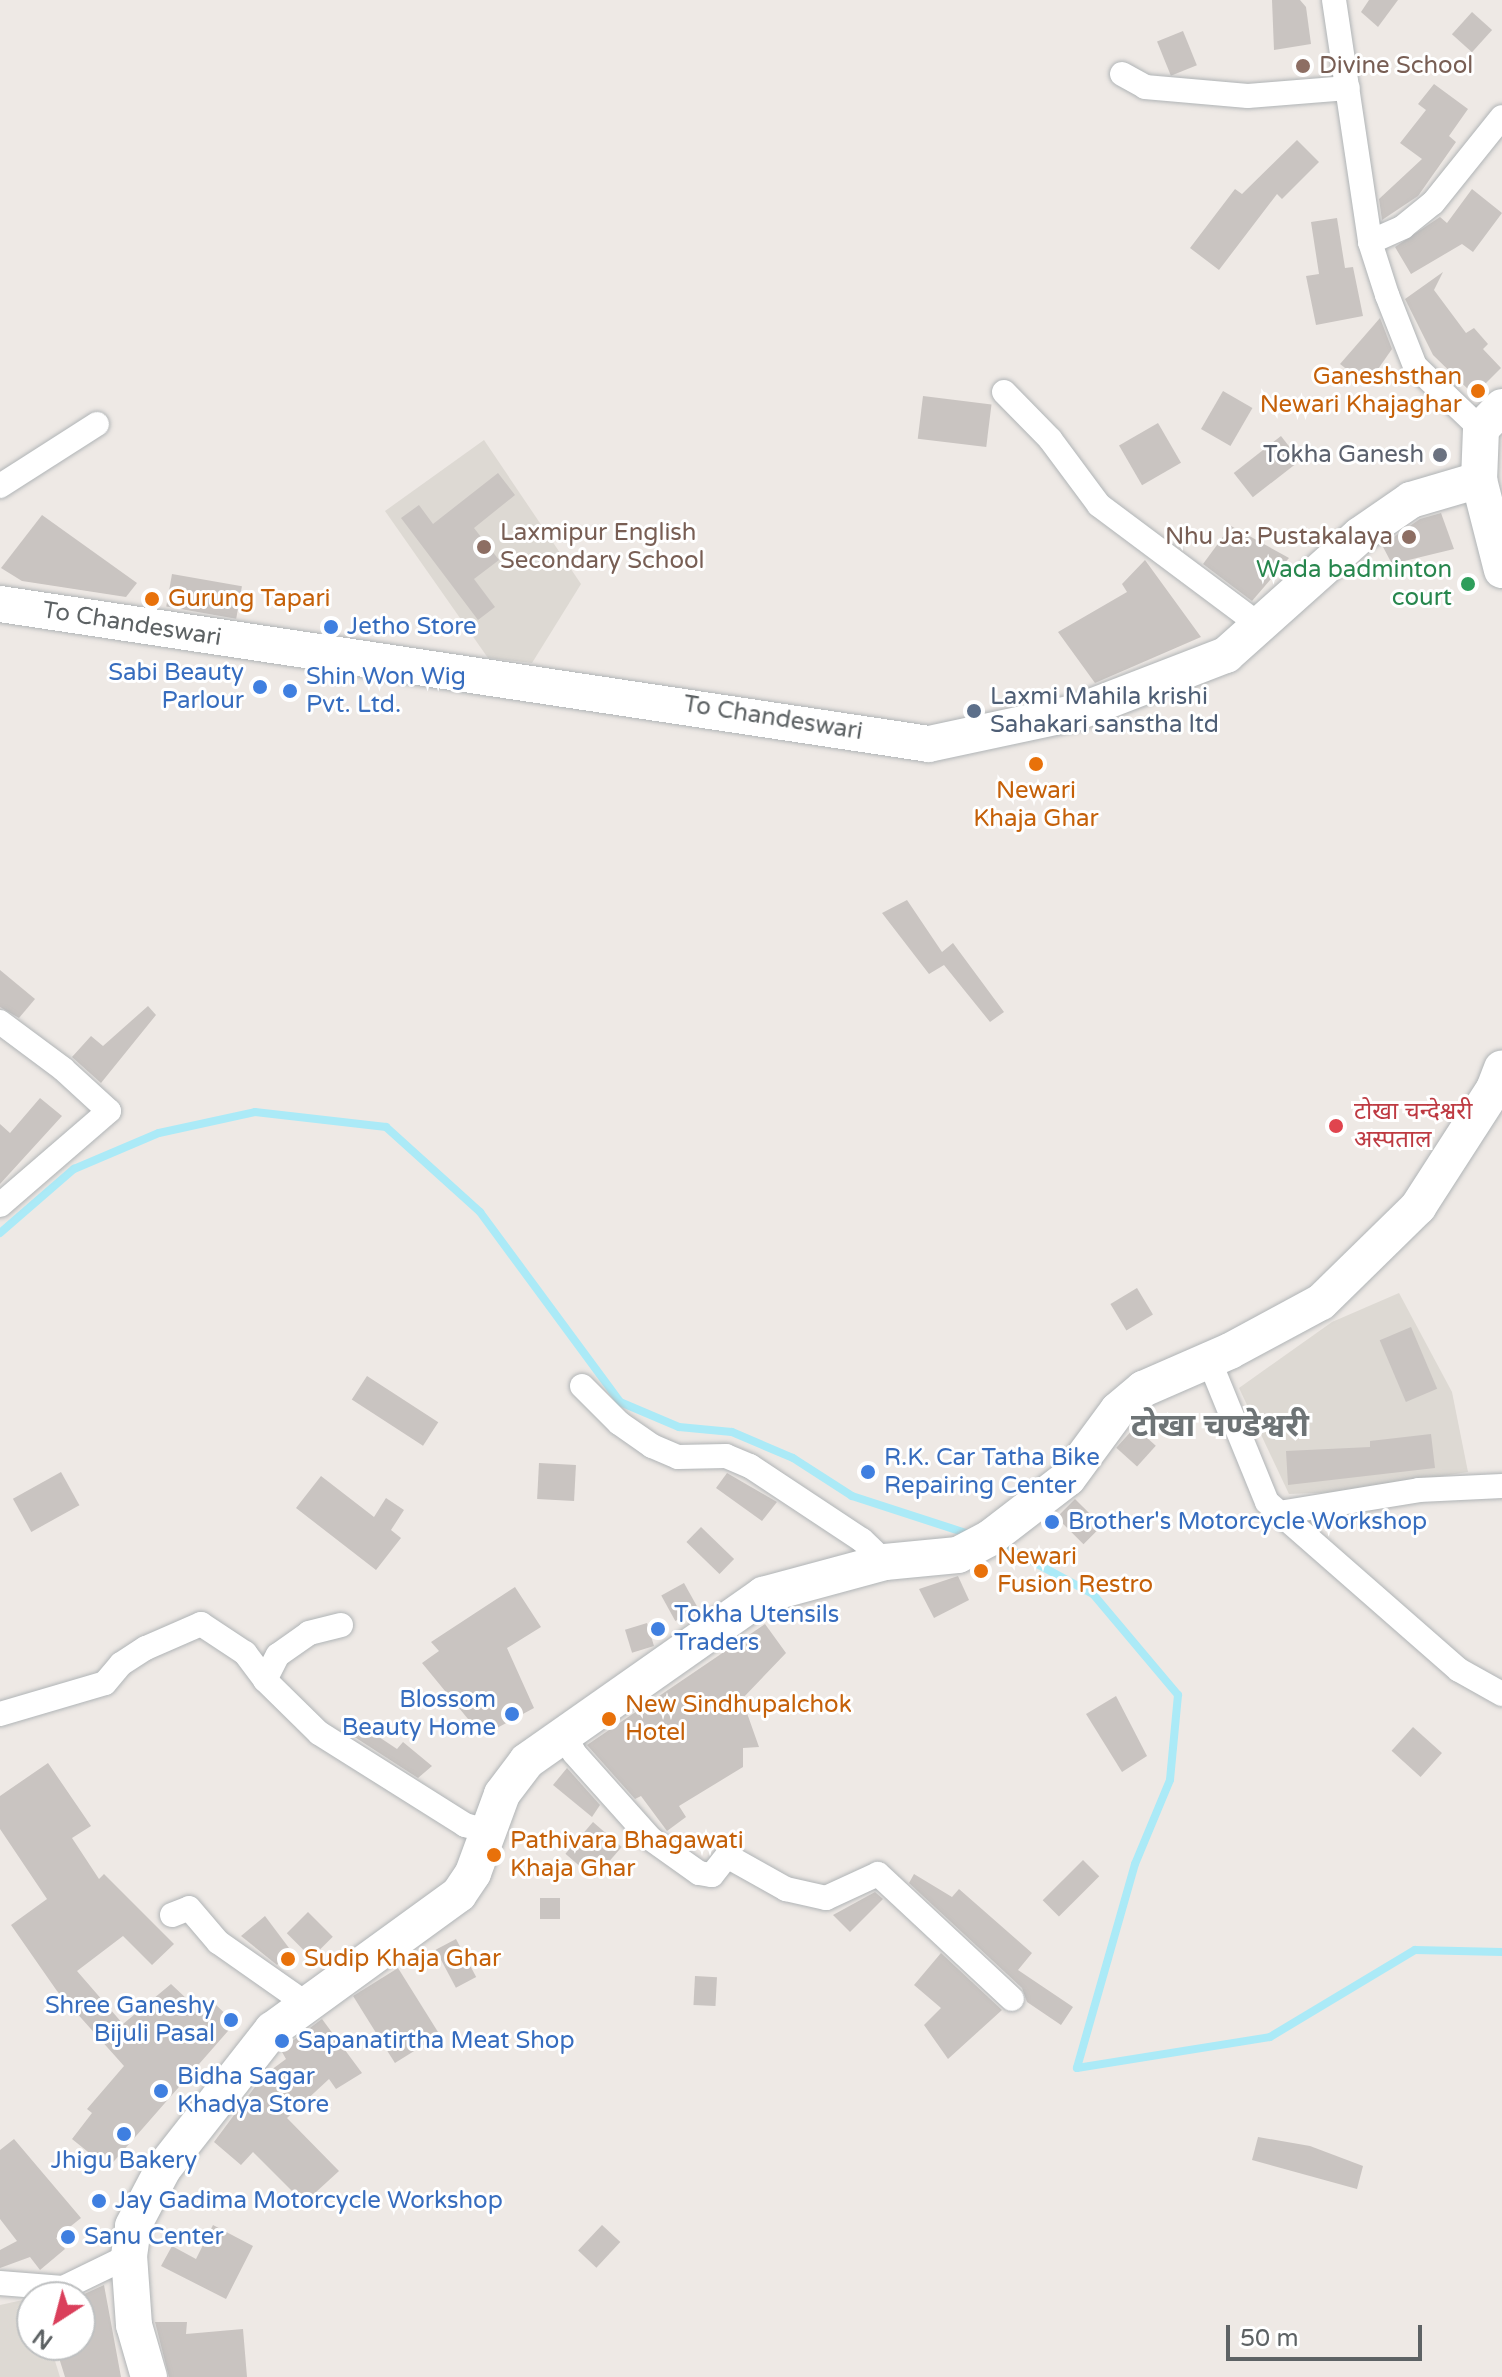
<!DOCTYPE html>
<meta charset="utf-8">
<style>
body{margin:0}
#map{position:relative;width:1502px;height:2377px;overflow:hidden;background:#eee9e5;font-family:"Varela Round","Noto Sans Devanagari",sans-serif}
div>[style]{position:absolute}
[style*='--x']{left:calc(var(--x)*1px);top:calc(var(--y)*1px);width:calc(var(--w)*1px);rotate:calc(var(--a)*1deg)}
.education>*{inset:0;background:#ddd9d3}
.stream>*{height:8px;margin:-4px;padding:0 4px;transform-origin:4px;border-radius:4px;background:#abeaf7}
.building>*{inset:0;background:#c9c4c1;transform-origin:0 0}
.roads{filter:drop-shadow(0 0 2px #b0b4b6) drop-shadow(0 0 2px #b0b4b6)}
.street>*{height:24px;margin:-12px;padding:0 12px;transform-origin:12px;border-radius:12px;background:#fff}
.secondary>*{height:36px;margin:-18px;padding:0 18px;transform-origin:18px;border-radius:18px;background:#fff}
.dots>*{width:22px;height:22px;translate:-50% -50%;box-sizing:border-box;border:4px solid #fff;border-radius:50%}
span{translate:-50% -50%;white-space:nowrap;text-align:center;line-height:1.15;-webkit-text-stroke:6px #fff;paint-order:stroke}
.education-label{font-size:24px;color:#785e54}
.left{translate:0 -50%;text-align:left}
.right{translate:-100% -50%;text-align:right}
.food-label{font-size:24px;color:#c56008}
.worship-label{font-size:24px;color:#5b616d}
.leisure-label{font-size:24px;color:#27864d}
.street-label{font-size:24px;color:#5d6264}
.shop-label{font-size:24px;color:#366cbe}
.service-label{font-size:24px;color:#4e5e75}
.health-label{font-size:24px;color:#be3a42}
.district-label{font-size:32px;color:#6e7476;font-weight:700}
.north{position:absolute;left:16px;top:2281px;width:80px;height:80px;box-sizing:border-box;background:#fff;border:2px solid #bec0c1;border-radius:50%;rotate:216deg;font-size:22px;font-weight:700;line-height:32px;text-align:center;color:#5d6264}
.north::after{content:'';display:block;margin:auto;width:28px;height:36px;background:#da3f5b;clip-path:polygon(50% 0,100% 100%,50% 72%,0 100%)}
.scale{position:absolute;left:1226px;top:2325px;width:196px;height:36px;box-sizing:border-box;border:4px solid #5d6264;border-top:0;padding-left:10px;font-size:24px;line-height:28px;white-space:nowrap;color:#5d6264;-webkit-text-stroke:6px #fff;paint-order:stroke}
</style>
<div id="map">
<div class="education">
<i style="clip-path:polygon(484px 440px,581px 584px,532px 663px,488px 658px,385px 511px)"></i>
<i style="clip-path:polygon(1399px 1293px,1452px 1392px,1468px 1472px,1342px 1492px,1289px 1494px,1239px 1388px,1332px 1322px)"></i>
<i style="clip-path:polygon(32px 2298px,32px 2345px,50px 2345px,60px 2377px,0 2377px,0 2305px)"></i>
</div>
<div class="stream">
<i style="--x:0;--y:1233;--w:98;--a:-40.9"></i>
<i style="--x:74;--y:1169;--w:92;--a:-23"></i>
<i style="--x:159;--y:1133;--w:98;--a:-12.3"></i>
<i style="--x:255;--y:1112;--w:132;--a:6.5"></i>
<i style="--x:386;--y:1127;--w:127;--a:42.1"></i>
<i style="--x:480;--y:1212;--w:236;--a:53.6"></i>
<i style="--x:620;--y:1402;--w:64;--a:23"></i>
<i style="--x:679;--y:1427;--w:53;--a:5.4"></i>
<i style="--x:732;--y:1432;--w:66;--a:23.1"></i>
<i style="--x:793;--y:1458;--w:70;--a:32.8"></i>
<i style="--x:852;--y:1496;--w:126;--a:18"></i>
<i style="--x:1000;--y:1544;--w:106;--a:28.3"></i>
<i style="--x:1093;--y:1594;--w:132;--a:49.9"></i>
<i style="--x:1178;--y:1695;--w:85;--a:95.4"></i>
<i style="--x:1170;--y:1780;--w:91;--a:112.6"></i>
<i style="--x:1135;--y:1864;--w:212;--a:105.9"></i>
<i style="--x:1077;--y:2068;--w:195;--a:-9.1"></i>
<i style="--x:1270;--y:2037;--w:169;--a:-31"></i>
<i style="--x:1415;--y:1950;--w:87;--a:1.3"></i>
</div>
<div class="building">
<i style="clip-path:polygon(1272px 0,1300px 0,1306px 7px,1311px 44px,1274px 50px)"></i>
<i style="clip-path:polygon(1369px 0,1398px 0,1378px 27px,1361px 12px)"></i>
<i style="left:1472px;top:12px;width:27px;height:30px;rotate:42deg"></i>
<i style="left:1183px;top:31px;width:37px;height:28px;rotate:68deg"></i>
<i style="clip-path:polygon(1434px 84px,1468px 109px,1449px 136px,1456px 142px,1418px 196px,1382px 220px,1379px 199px,1422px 159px,1400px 143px,1426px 110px,1418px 104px)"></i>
<i style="clip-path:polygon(1297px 140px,1319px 162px,1282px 199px,1277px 194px,1219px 270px,1190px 248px,1235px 189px,1242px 194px)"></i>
<i style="clip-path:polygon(1472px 189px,1502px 213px,1473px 252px,1462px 244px,1411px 274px,1395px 247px,1440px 217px,1447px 223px)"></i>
<i style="clip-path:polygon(1337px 218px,1345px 268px,1353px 267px,1363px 316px,1316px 325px,1306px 276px,1319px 274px,1311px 222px)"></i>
<i style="clip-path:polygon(1443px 272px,1434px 290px,1466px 333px,1474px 328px,1488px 344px,1483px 349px,1501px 368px,1474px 395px,1433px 355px,1405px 299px)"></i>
<i style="clip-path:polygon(1380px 318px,1392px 349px,1367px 385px,1340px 364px)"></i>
<i style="left:1223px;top:391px;width:34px;height:44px;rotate:30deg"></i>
<i style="left:923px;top:396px;width:69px;height:43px;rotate:7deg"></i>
<i style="left:1158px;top:423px;width:46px;height:45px;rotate:60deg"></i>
<i style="left:1281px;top:436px;width:31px;height:60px;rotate:52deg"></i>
<i style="clip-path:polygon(498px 473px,515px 495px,474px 528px,499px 560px,474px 579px,495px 607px,478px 620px,401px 518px,419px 505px,433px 524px)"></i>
<i style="clip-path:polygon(1441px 513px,1454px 549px,1392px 564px,1382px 545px,1420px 519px)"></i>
<i style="clip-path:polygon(42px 515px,137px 583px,126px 597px,22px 581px,1px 568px)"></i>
<i style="clip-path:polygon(1231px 526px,1289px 558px,1252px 601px,1203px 564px)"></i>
<i style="clip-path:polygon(1145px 560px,1201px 637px,1095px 683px,1058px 632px,1127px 592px,1122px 584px)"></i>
<i style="left:172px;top:574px;width:71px;height:33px;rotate:10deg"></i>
<i style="clip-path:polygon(907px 900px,942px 952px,953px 943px,1004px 1012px,990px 1022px,944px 965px,929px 974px,882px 913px)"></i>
<i style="clip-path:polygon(0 970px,35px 999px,19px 1018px,0 1007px)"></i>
<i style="clip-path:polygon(148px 1006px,156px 1015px,101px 1083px,72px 1057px,91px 1036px,103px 1046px)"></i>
<i style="clip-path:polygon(40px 1098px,62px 1116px,0 1184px,0 1124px,10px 1133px)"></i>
<i style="left:1137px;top:1288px;width:31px;height:31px;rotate:59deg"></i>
<i style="left:1411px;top:1327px;width:67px;height:34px;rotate:67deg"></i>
<i style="left:367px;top:1376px;width:85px;height:28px;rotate:33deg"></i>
<i style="left:1135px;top:1427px;width:28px;height:28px;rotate:42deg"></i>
<i style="clip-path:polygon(1431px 1434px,1435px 1468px,1288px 1485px,1286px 1451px,1370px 1447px,1370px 1441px)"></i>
<i style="left:539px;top:1463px;width:37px;height:36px;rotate:3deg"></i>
<i style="left:61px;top:1472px;width:38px;height:55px;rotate:61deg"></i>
<i style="clip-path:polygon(727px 1473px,777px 1502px,762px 1521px,716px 1488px)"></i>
<i style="clip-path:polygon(321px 1476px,374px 1517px,386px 1498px,404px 1510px,391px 1530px,401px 1538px,376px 1570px,296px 1508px)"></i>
<i style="left:1075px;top:1499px;width:38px;height:26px;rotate:45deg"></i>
<i style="left:701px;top:1527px;width:46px;height:21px;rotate:44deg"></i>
<i style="clip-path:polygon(958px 1576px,969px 1600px,934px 1618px,919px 1589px)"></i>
<i style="left:684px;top:1583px;width:29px;height:26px;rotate:61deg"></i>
<i style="clip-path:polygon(515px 1587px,541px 1627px,507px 1648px,534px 1708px,482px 1736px,422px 1663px,439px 1651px,431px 1642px)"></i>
<i style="left:647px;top:1623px;width:24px;height:23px;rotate:73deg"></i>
<i style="clip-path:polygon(765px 1624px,786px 1653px,742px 1699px,759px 1747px,743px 1748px,743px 1767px,679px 1806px,686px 1817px,667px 1831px,641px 1796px,635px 1799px,587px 1745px)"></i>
<i style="clip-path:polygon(1116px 1696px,1147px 1756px,1122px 1772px,1086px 1714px)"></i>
<i style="clip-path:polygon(361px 1725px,397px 1749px,403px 1742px,432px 1766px,418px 1778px,353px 1736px)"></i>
<i style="left:1413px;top:1727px;width:39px;height:32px;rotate:42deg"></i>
<i style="clip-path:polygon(48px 1763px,91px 1826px,72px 1838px,99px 1879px,104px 1874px,174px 1944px,152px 1965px,123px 1936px,77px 1971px,123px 2024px,171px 1984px,205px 2016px,215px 2004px,235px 2023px,108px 2168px,72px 2139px,92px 2113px,87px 2109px,124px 2066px,57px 1991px,11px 1925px,47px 1899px,0 1829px,0 1796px)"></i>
<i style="clip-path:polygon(567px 1768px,600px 1805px,592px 1817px,553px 1785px)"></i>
<i style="left:593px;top:1822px;width:38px;height:42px;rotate:41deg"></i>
<i style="left:1083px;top:1860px;width:23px;height:57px;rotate:45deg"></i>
<i style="clip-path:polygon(914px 1874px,952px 1897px,959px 1889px,1032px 1953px,1018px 1970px,1073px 2007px,1061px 2025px,1027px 2002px,1022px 1988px,909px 1883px)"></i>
<i style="clip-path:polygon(875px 1892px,883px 1899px,850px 1932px,833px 1915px)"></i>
<i style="left:540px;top:1898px;width:20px;height:21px"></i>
<i style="left:308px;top:1912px;width:35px;height:30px;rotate:45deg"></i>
<i style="clip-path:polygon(265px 1916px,292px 1952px,277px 1965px,241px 1936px)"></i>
<i style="left:456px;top:1939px;width:43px;height:23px;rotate:62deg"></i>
<i style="clip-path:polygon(941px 1953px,1002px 2010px,948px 2059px,924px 2025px,941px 2008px,914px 1985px)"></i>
<i style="left:398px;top:1968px;width:79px;height:53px;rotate:58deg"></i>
<i style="left:695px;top:1976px;width:22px;height:29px;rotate:3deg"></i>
<i style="clip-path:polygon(322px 2019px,362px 2073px,336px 2089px,329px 2079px,287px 2118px,339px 2171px,304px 2203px,253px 2152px,241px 2165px,214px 2142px,263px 2076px,286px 2059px,282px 2052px,287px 2045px)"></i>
<i style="clip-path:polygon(1258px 2137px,1310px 2146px,1363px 2166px,1357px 2189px,1252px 2160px)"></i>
<i style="clip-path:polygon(14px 2139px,81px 2218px,56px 2238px,65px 2249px,40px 2270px,30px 2257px,0 2268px,0 2250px,17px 2241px,0 2219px,0 2150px)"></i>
<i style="clip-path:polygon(213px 2225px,253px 2246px,226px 2299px,161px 2266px,172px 2246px,196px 2259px)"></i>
<i style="left:602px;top:2225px;width:25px;height:35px;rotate:43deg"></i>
<i style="clip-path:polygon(104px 2285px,121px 2377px,65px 2377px,55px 2345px,80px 2345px,80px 2296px)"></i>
<i style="clip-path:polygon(155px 2322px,187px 2322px,186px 2334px,243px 2329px,247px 2377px,169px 2377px)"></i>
</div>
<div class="roads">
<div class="street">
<i style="--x:1334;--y:0;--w:245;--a:81.5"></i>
<i style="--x:1370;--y:242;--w:56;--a:72.2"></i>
<i style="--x:1387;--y:295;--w:76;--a:68.5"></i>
<i style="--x:1415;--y:366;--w:91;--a:43.7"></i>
<i style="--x:1122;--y:74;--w:26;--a:29"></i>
<i style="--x:1145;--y:87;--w:103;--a:5"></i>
<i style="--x:1248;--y:96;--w:100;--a:-4.6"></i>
<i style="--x:1370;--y:242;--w:36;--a:-24"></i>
<i style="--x:1403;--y:227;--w:38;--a:-39"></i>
<i style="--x:1433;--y:203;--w:110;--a:-51.3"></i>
<i style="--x:1004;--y:392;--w:66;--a:45.6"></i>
<i style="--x:1050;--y:439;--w:82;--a:53.4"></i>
<i style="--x:1099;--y:505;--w:204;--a:36.8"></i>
<i style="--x:0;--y:486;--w:115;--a:-32.6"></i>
<i style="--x:0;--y:1022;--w:79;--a:36.7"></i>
<i style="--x:63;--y:1069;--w:62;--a:42.4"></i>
<i style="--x:109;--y:1111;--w:144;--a:139.2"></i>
<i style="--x:1209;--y:1360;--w:153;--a:67.8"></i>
<i style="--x:1267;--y:1502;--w:255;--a:41.2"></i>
<i style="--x:1459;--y:1670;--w:49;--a:29.2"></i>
<i style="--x:582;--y:1386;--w:52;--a:45"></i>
<i style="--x:619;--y:1423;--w:40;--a:34.9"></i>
<i style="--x:652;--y:1446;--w:28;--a:23"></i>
<i style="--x:678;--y:1457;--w:48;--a:-1.2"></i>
<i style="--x:726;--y:1456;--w:26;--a:23"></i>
<i style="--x:750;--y:1466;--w:134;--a:33.5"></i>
<i style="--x:862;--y:1540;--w:32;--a:44"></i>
<i style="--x:1279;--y:1513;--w:142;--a:-9.3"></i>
<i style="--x:1419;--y:1490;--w:83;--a:-2.8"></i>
<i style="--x:265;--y:1680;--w:28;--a:-63"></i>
<i style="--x:278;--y:1655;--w:38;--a:-35"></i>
<i style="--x:309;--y:1633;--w:33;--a:-14"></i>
<i style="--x:0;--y:1714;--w:109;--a:-16.4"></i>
<i style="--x:105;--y:1683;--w:25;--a:-50"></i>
<i style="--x:121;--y:1664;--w:30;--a:-33"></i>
<i style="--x:146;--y:1648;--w:60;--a:-23.6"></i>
<i style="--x:201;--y:1624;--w:53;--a:33.4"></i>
<i style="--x:245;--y:1653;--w:34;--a:53"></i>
<i style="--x:265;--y:1680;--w:76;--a:44.5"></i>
<i style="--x:319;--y:1733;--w:173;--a:32.2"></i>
<i style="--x:465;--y:1825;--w:23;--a:15"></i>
<i style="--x:564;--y:1733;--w:22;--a:63"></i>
<i style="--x:574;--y:1753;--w:115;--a:48.2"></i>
<i style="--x:651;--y:1839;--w:59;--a:35.3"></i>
<i style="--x:699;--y:1873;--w:13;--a:9"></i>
<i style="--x:712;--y:1875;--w:24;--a:-52"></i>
<i style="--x:727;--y:1856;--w:68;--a:29.2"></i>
<i style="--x:786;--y:1889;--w:41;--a:12.7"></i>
<i style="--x:826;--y:1898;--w:57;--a:-24.8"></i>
<i style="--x:878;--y:1874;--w:183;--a:43"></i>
<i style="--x:172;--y:1915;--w:18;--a:-22"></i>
<i style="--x:189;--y:1908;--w:45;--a:49.5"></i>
<i style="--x:218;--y:1942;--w:106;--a:35"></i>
<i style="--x:0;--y:2283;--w:63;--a:4.5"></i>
<i style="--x:63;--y:2288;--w:73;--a:-25.9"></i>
</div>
<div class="secondary">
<i style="--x:1502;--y:407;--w:30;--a:134"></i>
<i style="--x:1481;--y:429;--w:51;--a:92.2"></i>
<i style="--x:1479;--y:480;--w:93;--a:75.7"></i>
<i style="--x:0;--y:604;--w:939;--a:8.57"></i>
<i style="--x:929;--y:744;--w:152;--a:-12.1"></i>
<i style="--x:1078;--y:712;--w:159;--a:-21.1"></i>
<i style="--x:1226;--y:655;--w:180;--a:-41.8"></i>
<i style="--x:1360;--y:535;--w:62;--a:-34.5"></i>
<i style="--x:1411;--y:500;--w:71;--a:-16.4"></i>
<i style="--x:149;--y:2377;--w:54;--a:-106.1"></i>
<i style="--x:134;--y:2325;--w:69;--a:-94.1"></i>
<i style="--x:129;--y:2256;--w:30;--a:-82"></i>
<i style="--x:133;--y:2226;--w:64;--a:-62.2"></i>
<i style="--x:163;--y:2169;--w:177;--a:-51.9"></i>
<i style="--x:272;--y:2030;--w:231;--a:-36"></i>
<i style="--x:459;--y:1894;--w:25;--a:-56"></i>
<i style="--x:473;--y:1873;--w:84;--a:-69.8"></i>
<i style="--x:502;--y:1794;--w:41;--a:-52.9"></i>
<i style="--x:527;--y:1761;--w:289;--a:-35.1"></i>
<i style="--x:763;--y:1595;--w:126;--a:-15.1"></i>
<i style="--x:885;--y:1562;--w:73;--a:-5.5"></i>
<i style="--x:958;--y:1555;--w:36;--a:-28"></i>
<i style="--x:990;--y:1538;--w:98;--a:-37.6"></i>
<i style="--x:1068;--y:1478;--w:84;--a:-53.7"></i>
<i style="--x:1118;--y:1410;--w:33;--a:-40"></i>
<i style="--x:1143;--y:1389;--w:95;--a:-23.6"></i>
<i style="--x:1230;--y:1351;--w:103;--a:-28.3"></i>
<i style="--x:1321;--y:1302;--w:136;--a:-44.4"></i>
<i style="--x:1418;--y:1207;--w:140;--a:-57.2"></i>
<i style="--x:1494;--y:1089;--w:22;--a:-69"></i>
</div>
</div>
<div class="dots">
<i style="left:1303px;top:66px;background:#8d6e63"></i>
<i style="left:1478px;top:391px;background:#e8710a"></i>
<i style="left:1440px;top:455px;background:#6b7280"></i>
<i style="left:1409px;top:537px;background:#8d6e63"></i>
<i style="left:484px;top:547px;background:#8d6e63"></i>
<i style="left:1468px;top:584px;background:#2e9e5b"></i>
<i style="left:152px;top:599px;background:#e8710a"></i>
<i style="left:331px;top:627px;background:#3f7fe0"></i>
<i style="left:260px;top:687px;background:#3f7fe0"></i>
<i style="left:290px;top:691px;background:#3f7fe0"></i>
<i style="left:974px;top:711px;background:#5c6f8a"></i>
<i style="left:1036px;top:764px;background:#e8710a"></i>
<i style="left:1336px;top:1126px;background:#e0444e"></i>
<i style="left:868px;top:1472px;background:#3f7fe0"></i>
<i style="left:1052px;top:1522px;background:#3f7fe0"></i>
<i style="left:981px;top:1571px;background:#e8710a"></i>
<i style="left:658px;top:1629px;background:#3f7fe0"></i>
<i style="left:512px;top:1714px;background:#3f7fe0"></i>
<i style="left:609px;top:1719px;background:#e8710a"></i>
<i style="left:494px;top:1855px;background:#e8710a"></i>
<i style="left:288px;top:1959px;background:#e8710a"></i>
<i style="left:231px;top:2020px;background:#3f7fe0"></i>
<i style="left:282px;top:2041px;background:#3f7fe0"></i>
<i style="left:161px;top:2091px;background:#3f7fe0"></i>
<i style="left:124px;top:2134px;background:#3f7fe0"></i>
<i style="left:99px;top:2201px;background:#3f7fe0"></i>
<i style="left:68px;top:2237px;background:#3f7fe0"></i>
</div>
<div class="education-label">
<span class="left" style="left:1319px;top:66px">Divine School</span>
<span class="left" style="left:500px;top:547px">Laxmipur English<br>Secondary School</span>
<span class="right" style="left:1393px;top:537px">Nhu Ja: Pustakalaya</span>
</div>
<div class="food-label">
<span class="right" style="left:1462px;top:391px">Ganeshsthan<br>Newari Khajaghar</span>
<span class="left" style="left:168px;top:599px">Gurung Tapari</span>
<span style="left:1036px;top:805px">Newari<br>Khaja Ghar</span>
<span class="left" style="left:997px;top:1571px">Newari<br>Fusion Restro</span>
<span class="left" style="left:625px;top:1719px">New Sindhupalchok<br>Hotel</span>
<span class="left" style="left:510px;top:1855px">Pathivara Bhagawati<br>Khaja Ghar</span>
<span class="left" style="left:304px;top:1959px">Sudip Khaja Ghar</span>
</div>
<div class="worship-label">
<span class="right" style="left:1424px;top:455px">Tokha Ganesh</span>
</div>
<div class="leisure-label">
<span class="right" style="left:1452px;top:584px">Wada badminton<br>court</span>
</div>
<div class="street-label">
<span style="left:132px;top:624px;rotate:9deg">To Chandeswari</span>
<span style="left:773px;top:718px;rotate:9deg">To Chandeswari</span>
</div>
<div class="shop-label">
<span class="left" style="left:347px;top:627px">Jetho Store</span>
<span class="right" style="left:244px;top:687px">Sabi Beauty<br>Parlour</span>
<span class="left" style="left:306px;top:691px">Shin Won Wig<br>Pvt. Ltd.</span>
<span class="left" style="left:884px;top:1472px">R.K. Car Tatha Bike<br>Repairing Center</span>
<span class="left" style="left:1068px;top:1522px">Brother's Motorcycle Workshop</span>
<span class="left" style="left:674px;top:1629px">Tokha Utensils<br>Traders</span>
<span class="right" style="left:496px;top:1714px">Blossom<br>Beauty Home</span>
<span class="right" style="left:215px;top:2020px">Shree Ganeshy<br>Bijuli Pasal</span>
<span class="left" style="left:298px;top:2041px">Sapanatirtha Meat Shop</span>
<span class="left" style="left:177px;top:2091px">Bidha Sagar<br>Khadya Store</span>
<span style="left:124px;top:2161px">Jhigu Bakery</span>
<span class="left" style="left:115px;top:2201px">Jay Gadima Motorcycle Workshop</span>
<span class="left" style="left:84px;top:2237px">Sanu Center</span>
</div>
<div class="service-label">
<span class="left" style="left:990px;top:711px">Laxmi Mahila krishi<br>Sahakari sanstha ltd</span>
</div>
<div class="health-label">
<span class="left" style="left:1354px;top:1126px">टोखा चन्देश्वरी<br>अस्पताल</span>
</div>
<div class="district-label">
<span style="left:1220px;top:1426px">टोखा चण्डेश्वरी</span>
</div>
<div class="north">N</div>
<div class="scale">50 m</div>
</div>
